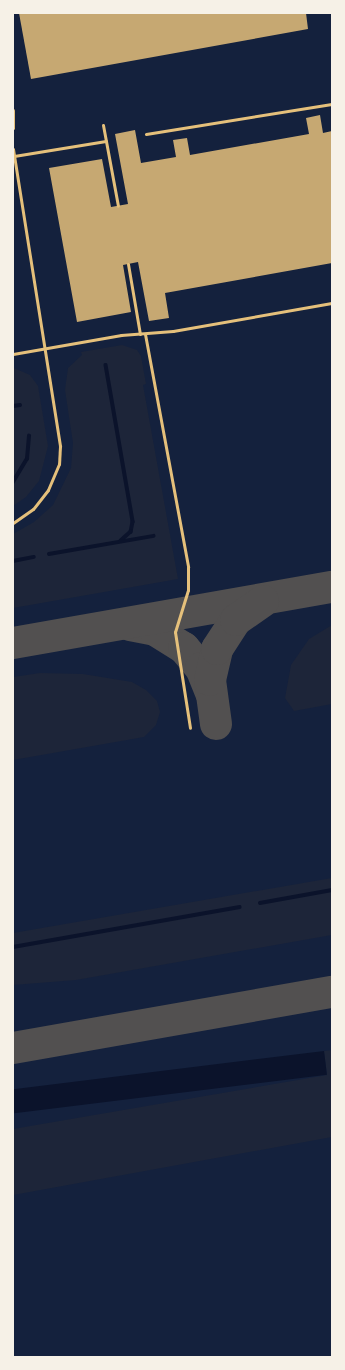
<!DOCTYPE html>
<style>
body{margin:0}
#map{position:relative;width:345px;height:1370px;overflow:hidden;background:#14213d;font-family:Mulish,sans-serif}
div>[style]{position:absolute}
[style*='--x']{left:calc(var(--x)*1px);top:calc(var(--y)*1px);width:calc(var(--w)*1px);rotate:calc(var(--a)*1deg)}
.green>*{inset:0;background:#1d2539}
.water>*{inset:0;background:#0b132b;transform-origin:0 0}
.stream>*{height:3.5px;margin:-1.75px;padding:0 1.75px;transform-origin:1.75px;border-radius:1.75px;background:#0b132b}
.taxiway>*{height:32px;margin:-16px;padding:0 16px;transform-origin:16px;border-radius:16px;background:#525050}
.building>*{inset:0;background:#c6a872}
.service>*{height:3px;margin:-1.5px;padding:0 1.5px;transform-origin:1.5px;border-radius:1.5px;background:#e5c07b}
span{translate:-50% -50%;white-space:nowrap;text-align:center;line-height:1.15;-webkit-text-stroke:3px #f6f1e7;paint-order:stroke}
.frame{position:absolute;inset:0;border:14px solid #f6f1e7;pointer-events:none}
</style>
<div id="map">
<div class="green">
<i style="clip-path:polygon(122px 345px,137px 350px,141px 356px,146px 384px,143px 385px,178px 579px,13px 608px,13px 534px,34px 522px,53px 505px,71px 468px,73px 443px,65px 390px,68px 368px,82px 355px,81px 352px)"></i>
<i style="clip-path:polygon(13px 364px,14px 368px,30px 375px,38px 386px,48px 446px,39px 481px,26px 497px,13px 506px)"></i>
<i style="clip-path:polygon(332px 625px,332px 704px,294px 711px,285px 698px,291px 665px,309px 639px)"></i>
<i style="clip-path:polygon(40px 673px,83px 674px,132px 682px,146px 690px,157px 701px,160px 712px,156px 725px,144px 737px,13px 760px,13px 677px)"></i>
<i style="clip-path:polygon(332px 878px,332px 935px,76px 980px,13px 985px,13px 933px)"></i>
<i style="clip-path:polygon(332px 1050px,332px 1137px,13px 1195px,13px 1129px,327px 1075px,324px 1051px)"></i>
</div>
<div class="water">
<i style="left:324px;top:1051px;width:24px;height:315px;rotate:83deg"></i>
</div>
<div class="stream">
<i style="--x:106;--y:365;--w:159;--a:80.2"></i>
<i style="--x:133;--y:522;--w:10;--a:101"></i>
<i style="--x:131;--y:532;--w:13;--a:138"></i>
<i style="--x:13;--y:406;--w:7;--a:-8"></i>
<i style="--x:13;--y:482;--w:27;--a:-59"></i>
<i style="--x:27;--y:459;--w:23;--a:-85"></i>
<i style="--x:49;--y:554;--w:106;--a:-9.8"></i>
<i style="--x:13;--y:561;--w:21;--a:-11"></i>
<i style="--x:260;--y:903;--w:73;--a:-10.2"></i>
<i style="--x:13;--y:947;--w:230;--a:-10"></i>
</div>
<div class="taxiway">
<i style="--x:130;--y:625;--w:25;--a:11"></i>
<i style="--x:155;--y:630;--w:34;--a:32"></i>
<i style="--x:184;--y:648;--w:26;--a:50"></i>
<i style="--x:201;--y:668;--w:27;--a:68"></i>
<i style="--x:13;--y:643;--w:324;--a:-10"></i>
<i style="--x:216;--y:724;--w:44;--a:-97.8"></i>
<i style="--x:210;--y:680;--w:32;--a:-77"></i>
<i style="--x:217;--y:649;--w:35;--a:-57"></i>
<i style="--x:236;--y:620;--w:33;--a:-35"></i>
<i style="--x:13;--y:1048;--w:324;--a:-10"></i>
</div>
<div class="building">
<i style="clip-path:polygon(19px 13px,306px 13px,308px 29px,31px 79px)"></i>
<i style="clip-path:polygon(320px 115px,323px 133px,332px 131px,332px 263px,165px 293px,169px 318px,149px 321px,138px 262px,123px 265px,131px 312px,77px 322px,49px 168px,102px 159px,111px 207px,128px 204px,115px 134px,135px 130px,141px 163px,176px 157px,173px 140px,187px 138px,190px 155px,309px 134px,306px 118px)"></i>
</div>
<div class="service">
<i style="--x:13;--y:110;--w:18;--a:90"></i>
<i style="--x:103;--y:125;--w:82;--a:79.5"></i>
<i style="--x:146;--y:134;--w:188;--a:-9.2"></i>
<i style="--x:13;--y:149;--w:301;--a:81"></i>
<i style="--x:60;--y:446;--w:18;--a:93"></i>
<i style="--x:59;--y:464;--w:28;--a:113"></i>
<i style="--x:48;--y:490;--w:24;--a:128"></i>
<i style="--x:33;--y:509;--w:24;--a:145"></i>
<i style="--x:14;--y:156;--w:93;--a:-9.3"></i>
<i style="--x:128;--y:264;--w:71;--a:80.3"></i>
<i style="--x:145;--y:334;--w:237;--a:79.5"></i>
<i style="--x:188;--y:567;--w:23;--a:90"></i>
<i style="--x:188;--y:590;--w:44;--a:107.2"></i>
<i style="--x:175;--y:632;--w:97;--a:81.1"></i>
<i style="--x:13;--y:354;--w:110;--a:-10"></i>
<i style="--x:121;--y:335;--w:52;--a:-4.4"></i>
<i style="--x:173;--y:331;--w:161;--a:-10"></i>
</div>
<div class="frame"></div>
</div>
